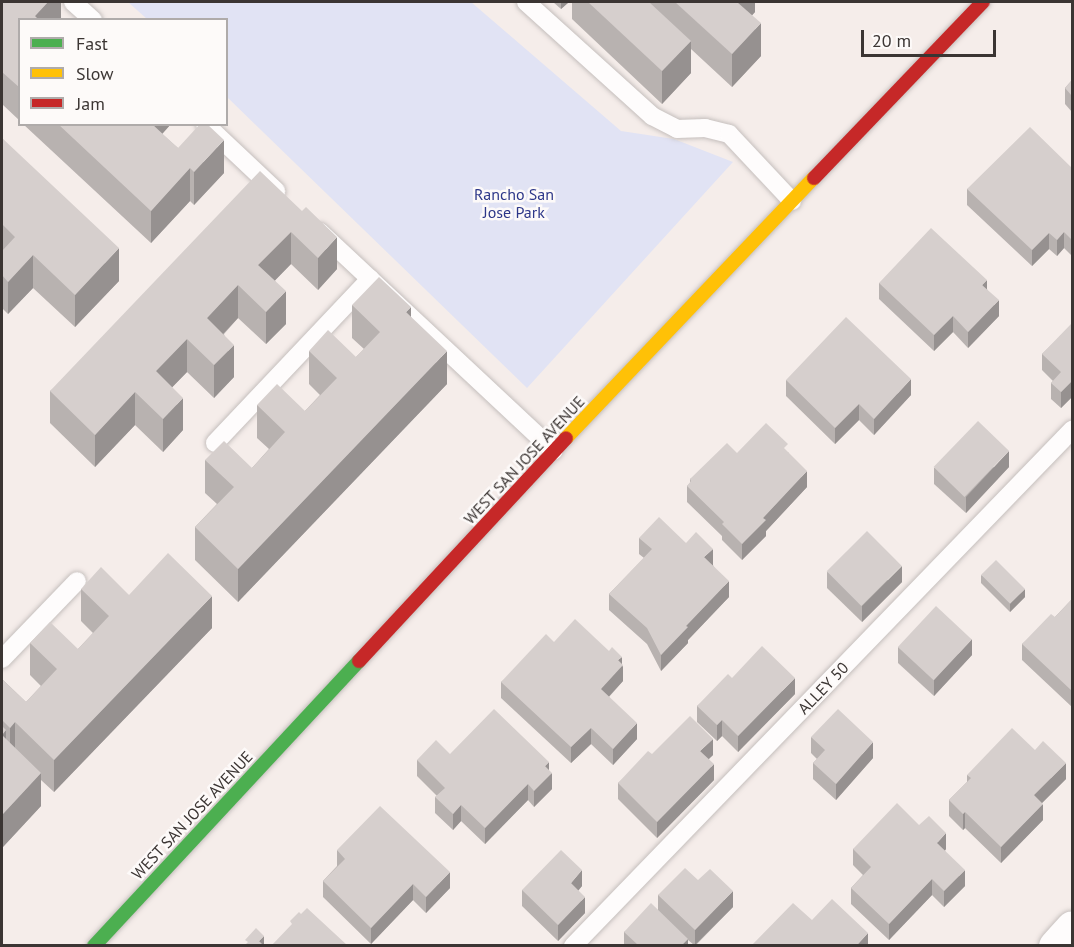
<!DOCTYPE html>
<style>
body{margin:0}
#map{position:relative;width:1074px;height:947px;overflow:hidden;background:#f5edea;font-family:"PT Sans",sans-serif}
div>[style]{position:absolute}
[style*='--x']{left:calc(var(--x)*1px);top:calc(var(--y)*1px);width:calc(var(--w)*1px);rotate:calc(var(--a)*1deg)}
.green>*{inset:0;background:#e1e3f4}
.roads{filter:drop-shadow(0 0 2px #c5bfbd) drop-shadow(0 0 2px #c5bfbd)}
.lane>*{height:18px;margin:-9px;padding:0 9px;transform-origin:9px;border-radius:9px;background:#fefcfc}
.street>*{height:33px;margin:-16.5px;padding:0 16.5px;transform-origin:16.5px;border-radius:16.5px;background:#fefcfc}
.fast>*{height:14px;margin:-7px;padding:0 7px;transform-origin:7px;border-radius:7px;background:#4caf50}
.slow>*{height:14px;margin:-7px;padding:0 7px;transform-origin:7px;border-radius:7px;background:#ffc107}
.jam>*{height:14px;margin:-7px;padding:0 7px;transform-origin:7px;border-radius:7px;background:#c62828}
.wall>*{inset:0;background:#b8b2b0}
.shaded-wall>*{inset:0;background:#969190}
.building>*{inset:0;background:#d6cfcd;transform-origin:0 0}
span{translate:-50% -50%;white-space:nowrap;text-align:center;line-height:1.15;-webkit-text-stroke:5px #fdfaf9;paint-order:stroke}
.park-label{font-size:16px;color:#2d3789}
.street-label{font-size:16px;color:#3b3533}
.frame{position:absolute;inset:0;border:3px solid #3b3533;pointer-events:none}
.legend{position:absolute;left:18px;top:18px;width:210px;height:108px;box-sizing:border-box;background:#fdfaf9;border:2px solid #afabaa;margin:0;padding:8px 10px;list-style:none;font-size:18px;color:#3b3533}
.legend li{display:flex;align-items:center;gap:12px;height:30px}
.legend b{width:30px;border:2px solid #afabaa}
.scale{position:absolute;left:861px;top:30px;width:135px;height:27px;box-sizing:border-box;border:3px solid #3b3533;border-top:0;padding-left:8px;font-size:18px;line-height:21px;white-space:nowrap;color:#3b3533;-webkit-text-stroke:4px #fdfaf9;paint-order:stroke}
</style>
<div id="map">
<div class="green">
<i style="clip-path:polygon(128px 2px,471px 2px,621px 131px,674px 139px,733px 162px,527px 388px,227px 97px,226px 20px,147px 19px)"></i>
</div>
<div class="roads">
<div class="lane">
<i style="--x:73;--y:2;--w:27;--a:42"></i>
<i style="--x:526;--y:2;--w:170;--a:42.1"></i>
<i style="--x:652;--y:116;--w:28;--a:27"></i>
<i style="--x:677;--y:129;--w:28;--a:-2"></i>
<i style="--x:705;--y:128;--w:25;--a:14"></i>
<i style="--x:729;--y:134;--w:92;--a:46.8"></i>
<i style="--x:205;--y:124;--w:98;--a:43.3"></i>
<i style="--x:320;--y:232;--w:320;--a:43.1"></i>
<i style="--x:215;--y:443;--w:226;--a:-46.6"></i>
<i style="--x:2;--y:659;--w:108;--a:-46.1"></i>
<i style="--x:573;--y:946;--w:718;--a:-45.96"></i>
</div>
<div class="street">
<i style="--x:1055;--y:946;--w:25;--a:-48"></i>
</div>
<div class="fast">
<i style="--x:94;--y:946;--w:389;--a:-47.1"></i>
</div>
<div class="slow">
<i style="--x:566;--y:438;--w:359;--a:-46.4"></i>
</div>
<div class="jam">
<i style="--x:814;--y:178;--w:244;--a:-46.2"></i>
<i style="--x:359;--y:661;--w:304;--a:-47.1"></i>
</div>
</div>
<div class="wall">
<i style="clip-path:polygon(2px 2px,61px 2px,61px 20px,20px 20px,20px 121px,2px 104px)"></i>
<i style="clip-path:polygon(553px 2px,569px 2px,561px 9px)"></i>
<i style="clip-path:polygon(572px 2px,755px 2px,755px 12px,752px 15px,761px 56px,732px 87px,691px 49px,691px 73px,662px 104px,572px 19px)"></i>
<i style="clip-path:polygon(1072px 80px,1072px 112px,1065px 104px,1065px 88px)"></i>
<i style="clip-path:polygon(23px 124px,171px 124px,162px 134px,178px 148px,224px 173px,194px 205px,190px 201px,151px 243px)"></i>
<i style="clip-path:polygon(2px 138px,119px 281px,75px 327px,33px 288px,8px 314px,2px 308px)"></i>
<i style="clip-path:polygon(1072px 168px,1072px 256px,1064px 248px,1057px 256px,1049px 249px,1032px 266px,967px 205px,967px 189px)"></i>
<i style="clip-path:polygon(302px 211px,337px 269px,318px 290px,291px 264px,275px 280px,286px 324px,266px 344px,238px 318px,224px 334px,234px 377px,214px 398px,187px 372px,172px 387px,183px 430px,163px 452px,135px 425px,95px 467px,50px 423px,50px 391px)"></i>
<i style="clip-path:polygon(879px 283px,987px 289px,999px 316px,968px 348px,953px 332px,934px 351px,879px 299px)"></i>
<i style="clip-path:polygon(352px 305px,411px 317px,447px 384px,238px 602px,195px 560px,195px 527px,217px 504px,205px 493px,205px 460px,252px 468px,269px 449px,257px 438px,257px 405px,305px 411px,320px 395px,309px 384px,309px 351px,356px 357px,364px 349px,352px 338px)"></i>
<i style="clip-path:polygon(1072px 325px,1072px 399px,1071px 398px,1061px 408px,1051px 399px,1051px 383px,1053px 381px,1042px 370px,1042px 354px)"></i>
<i style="clip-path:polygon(786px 380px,911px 395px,874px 435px,859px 420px,835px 444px,786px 396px)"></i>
<i style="clip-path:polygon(788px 452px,807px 487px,766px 531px,766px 536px,742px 560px,722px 540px,722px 536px,687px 502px,687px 486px,690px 483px,690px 479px,737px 453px)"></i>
<i style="clip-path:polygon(1009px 467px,966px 513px,934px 484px,934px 468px)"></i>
<i style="clip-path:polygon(639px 538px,686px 543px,713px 565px,729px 597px,688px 640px,688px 643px,661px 671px,647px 644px,609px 610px,609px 594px,644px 558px,639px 554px)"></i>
<i style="clip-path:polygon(827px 572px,902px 582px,862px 622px,827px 588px)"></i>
<i style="clip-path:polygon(981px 575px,1025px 597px,1010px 612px,981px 583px)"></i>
<i style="clip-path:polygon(81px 589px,129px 595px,212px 628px,54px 792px,41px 780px,41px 806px,2px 848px,2px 679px,26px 702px,41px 686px,30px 675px,30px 643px,78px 649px,93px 633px,81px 621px)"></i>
<i style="clip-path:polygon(1072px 599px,1072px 707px,1022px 660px,1022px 644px,1055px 617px)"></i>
<i style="clip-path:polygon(554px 642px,622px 664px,623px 681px,609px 697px,637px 739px,613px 765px,591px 744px,571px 763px,501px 698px,501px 682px)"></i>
<i style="clip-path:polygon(898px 647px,972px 655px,934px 696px,898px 663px)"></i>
<i style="clip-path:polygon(732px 678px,795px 694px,738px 752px,722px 736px,717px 741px,697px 722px,697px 706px)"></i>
<i style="clip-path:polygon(1072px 710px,1072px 730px,1071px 728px,1071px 712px)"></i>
<i style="clip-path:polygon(811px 737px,873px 758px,836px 800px,813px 779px,813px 763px,817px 759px,811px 753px)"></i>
<i style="clip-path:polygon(450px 754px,549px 771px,552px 789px,534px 807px,528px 800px,485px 844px,461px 821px,453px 830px,435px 813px,435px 797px,437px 796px,417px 776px,417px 760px)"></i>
<i style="clip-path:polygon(652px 754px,713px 755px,709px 759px,714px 780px,657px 838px,618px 799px,618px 783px)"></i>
<i style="clip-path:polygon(967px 775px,1066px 779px,1042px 803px,1043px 820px,1001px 863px,965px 828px,963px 830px,949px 816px,949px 800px,967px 782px)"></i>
<i style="clip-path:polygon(919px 825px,946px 849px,945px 851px,965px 886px,944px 907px,932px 895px,889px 940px,851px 904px,851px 888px,863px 875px,853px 865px,853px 849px)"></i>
<i style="clip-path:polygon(337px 850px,450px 888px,426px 913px,413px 900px,371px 944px,323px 897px,323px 881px,337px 866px)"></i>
<i style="clip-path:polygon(698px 880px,733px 907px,696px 945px,694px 945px,688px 940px,688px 945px,624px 945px,624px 932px,658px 910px,658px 895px)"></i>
<i style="clip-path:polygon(582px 886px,578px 891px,585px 913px,558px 941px,522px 906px,522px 890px)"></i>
</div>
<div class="shaded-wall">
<i style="clip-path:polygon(48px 2px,61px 2px,61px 20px,35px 20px,35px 16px)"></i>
<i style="clip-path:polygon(561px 2px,569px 2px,561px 9px)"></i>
<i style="clip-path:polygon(736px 2px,755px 2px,755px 12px,736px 33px)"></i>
<i style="clip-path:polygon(761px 23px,761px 56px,732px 87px,732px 54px)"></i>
<i style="clip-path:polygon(691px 41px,691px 73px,662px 104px,662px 71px)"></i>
<i style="clip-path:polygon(146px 124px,171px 124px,146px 152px)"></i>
<i style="clip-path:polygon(224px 140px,224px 173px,194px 205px,194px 172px)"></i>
<i style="clip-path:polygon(190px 168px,190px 201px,151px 243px,151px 211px)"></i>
<i style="clip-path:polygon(291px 232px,291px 264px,258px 298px,258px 265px)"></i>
<i style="clip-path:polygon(1064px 232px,1064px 248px,1057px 256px,1057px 240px)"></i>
<i style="clip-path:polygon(1049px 233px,1049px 249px,1032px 266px,1032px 250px)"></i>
<i style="clip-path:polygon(337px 237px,337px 269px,318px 290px,318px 258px)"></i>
<i style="clip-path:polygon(119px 248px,119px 281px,75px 327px,75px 295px)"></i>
<i style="clip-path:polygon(33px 255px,33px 288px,8px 314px,8px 282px)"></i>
<i style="clip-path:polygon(987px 280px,987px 296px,982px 285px)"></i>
<i style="clip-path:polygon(238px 285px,238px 318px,207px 351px,207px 318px)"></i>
<i style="clip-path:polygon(286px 291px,286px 324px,266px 344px,266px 312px)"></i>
<i style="clip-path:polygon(999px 300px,999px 316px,968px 348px,968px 332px)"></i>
<i style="clip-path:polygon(411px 307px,411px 340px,406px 312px)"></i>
<i style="clip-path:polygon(953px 316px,953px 332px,934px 351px,934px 335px)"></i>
<i style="clip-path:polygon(187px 339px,187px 372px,156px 404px,156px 371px)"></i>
<i style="clip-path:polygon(234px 345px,234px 377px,214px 398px,214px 365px)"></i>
<i style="clip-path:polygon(447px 351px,447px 384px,238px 602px,238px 569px)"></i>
<i style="clip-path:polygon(911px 379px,911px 395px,874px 435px,874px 419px)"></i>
<i style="clip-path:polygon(1071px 382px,1071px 398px,1061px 408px,1061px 392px)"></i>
<i style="clip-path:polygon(135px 392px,135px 425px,95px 467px,95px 435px)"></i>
<i style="clip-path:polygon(183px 398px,183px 430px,163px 452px,163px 419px)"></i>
<i style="clip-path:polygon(859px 404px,859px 420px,835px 444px,835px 428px)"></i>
<i style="clip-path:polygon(1009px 451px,1009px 467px,966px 513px,966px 497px)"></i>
<i style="clip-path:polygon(807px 471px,807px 487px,766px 531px,766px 536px,742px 560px,742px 544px,763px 518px)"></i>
<i style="clip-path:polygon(713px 549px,713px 565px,704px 573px,704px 557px)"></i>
<i style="clip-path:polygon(902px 566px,902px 582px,862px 622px,862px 606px)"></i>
<i style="clip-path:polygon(729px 581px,729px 597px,688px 640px,688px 643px,661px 671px,661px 655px,686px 626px)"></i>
<i style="clip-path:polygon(1025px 589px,1025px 597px,1010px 612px,1010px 603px)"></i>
<i style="clip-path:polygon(212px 596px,212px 628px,54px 792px,54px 760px)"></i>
<i style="clip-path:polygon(972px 639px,972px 655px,934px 696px,934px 680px)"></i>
<i style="clip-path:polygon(622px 657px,622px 667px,623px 665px,623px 681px,601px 705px,601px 689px,618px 660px)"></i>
<i style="clip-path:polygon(795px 678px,795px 694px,738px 752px,738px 736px)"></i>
<i style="clip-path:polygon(722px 720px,722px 736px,717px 741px,717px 725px)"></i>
<i style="clip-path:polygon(15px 722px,15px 755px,10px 761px,10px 728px)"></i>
<i style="clip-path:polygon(637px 723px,637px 739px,613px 765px,613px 749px)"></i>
<i style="clip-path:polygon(591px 728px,591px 744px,571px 763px,571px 747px)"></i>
<i style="clip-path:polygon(6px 730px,6px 763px,2px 735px)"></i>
<i style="clip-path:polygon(713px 739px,713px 755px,700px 767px,700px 751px)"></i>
<i style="clip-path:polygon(873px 742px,873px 758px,836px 800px,836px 784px)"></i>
<i style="clip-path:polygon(549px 762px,549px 775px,552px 773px,552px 789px,534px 807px,534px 791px,545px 766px)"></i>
<i style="clip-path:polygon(1066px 763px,1066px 779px,1034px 811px,1034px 795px)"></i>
<i style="clip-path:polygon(714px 764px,714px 780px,657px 838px,657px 822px)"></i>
<i style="clip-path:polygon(41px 773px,41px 806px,2px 848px,2px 815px)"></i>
<i style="clip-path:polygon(528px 784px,528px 800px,485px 844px,485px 828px)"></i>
<i style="clip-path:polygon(1043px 804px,1043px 820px,1001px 863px,1001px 847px)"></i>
<i style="clip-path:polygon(461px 805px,461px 821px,453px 830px,453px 814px)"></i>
<i style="clip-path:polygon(965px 812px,965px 828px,963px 830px,963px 814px)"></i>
<i style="clip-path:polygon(946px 833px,946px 849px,937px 859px,937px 843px)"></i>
<i style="clip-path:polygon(582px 870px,582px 886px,571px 899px,571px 883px)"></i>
<i style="clip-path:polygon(965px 870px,965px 886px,944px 907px,944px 891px)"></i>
<i style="clip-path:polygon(450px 872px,450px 888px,426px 913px,426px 897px)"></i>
<i style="clip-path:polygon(932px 879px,932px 895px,889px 940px,889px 924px)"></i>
<i style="clip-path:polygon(413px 884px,413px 900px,371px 944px,371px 928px)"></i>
<i style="clip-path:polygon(733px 891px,733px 907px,695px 945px,695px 930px)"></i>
<i style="clip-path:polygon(585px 897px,585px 913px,558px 941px,558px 925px)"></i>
<i style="clip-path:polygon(868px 933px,868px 945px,857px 945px)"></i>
<i style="clip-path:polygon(264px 936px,264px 945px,259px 945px,259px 941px)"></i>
<i style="clip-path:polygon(688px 939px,688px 945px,682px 945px)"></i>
</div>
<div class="building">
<i style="clip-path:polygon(2px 2px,48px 2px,35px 16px,39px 20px,20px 20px,20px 88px,2px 72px)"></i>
<i style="clip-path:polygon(588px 2px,649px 2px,691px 41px,662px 71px)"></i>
<i style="clip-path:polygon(675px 2px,737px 2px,761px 23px,732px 54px)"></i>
<i style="clip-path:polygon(1072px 80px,1072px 96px,1065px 88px)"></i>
<i style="clip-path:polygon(58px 124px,152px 124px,178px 148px,200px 124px,207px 124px,224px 140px,194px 172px,190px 168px,151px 211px)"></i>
<i style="clip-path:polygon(1030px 127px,1072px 168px,1072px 240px,1064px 232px,1057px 240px,1049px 233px,1032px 250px,967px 189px)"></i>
<i style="clip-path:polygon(2px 138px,119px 248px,75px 295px,33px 255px,8px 282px,2px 275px,2px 251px,15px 237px,2px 224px)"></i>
<i style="clip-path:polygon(260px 171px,302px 211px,306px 207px,337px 237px,318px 258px,291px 232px,258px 265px,286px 291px,266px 312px,238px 285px,207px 318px,234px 345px,214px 365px,187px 339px,156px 371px,183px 398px,163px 419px,135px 392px,95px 435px,50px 391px)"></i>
<i style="clip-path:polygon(931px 228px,987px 280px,982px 285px,999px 300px,968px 332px,953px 316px,934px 335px,879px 283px)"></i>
<i style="clip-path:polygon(379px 277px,411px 307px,406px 312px,447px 351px,238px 569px,195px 527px,234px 487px,205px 460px,224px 441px,252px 468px,285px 432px,257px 405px,277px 384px,305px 411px,337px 378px,309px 351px,328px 330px,356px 357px,380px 332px,352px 305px)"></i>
<i style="clip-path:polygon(846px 317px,911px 379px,874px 419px,859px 404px,835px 428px,786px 380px)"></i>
<i style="clip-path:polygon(1071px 324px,1072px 325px,1072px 383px,1071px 382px,1061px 392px,1051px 383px,1061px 372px,1042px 354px)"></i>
<i style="left:978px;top:421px;width:43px;height:64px;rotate:44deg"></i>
<i style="clip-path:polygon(766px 423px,788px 444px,784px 448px,807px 471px,763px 518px,766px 520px,742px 544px,722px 524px,724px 522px,687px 486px,691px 481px,690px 479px,727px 443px,737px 453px)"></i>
<i style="clip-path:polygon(659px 517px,686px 543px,696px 532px,713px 549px,704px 557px,729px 581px,686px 626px,688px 627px,661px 655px,647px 628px,609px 594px,652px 549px,639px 538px)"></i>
<i style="left:867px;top:531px;width:49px;height:57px;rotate:45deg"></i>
<i style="clip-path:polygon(168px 553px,212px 596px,54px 760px,15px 722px,10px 728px,2px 720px,2px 679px,26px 702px,57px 669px,30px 643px,50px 622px,78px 649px,109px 616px,81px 589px,101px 567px,129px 595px)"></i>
<i style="left:996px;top:560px;width:41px;height:21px;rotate:45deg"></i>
<i style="clip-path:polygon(1072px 599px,1072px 691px,1022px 644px,1051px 614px,1055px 617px)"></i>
<i style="left:936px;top:606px;width:49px;height:56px;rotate:43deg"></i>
<i style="clip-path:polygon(575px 619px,609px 651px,612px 647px,622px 657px,618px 660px,623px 665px,601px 689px,637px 723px,613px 749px,591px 728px,571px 747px,501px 682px,546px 634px,554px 642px)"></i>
<i style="clip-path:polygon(762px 646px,795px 678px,738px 736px,722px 720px,717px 725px,697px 706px,728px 674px,732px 678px)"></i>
<i style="clip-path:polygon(494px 709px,549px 762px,545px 766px,552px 773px,534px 791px,528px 784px,485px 828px,461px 805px,453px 814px,435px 797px,445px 788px,417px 760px,436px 740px,450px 754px)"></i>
<i style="clip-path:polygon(838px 709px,873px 742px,836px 784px,813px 763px,825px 750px,811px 737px)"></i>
<i style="clip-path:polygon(690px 716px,713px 739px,700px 751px,714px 764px,657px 822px,618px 783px,648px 751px,652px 754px)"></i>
<i style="clip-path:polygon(2px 726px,6px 730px,2px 735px,41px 773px,2px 815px)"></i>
<i style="clip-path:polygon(1012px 728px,1035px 750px,1043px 741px,1066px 763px,1034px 795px,1043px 804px,1001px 847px,965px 812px,963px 814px,949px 800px,971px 778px,967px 775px)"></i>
<i style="clip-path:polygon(897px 803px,919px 825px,929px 816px,946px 833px,937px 843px,965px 870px,944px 891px,932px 879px,889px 924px,851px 888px,871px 867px,853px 849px)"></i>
<i style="clip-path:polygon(380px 806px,450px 872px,426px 897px,413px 884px,371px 928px,323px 881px,345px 859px,337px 850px)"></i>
<i style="clip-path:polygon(561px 850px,582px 870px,571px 883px,585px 897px,558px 925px,522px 890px)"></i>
<i style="clip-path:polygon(685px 868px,698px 880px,710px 869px,733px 891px,695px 930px,658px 895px)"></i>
<i style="clip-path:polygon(832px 899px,868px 933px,857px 945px,752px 945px,793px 903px,812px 920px)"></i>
<i style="clip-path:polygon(651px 903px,688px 939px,682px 945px,638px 945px,624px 932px)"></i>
<i style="clip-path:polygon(307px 908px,347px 945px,272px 945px,292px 924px,290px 921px,299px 912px,301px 914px)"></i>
<i style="clip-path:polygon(256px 928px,264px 936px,259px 941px,263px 945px,245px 945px,248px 942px,245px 940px)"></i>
</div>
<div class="park-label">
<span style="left:514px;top:203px">Rancho San<br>Jose Park</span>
</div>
<div class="street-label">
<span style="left:524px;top:460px;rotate:-47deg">WEST SAN JOSE AVENUE</span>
<span style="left:823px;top:688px;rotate:-46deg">ALLEY 50</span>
<span style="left:192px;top:815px;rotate:-47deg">WEST SAN JOSE AVENUE</span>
</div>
<div class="frame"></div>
<ul class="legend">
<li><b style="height:8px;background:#4caf50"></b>Fast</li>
<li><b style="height:8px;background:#ffc107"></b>Slow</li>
<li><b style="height:8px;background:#c62828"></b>Jam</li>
</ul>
<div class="scale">20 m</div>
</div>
